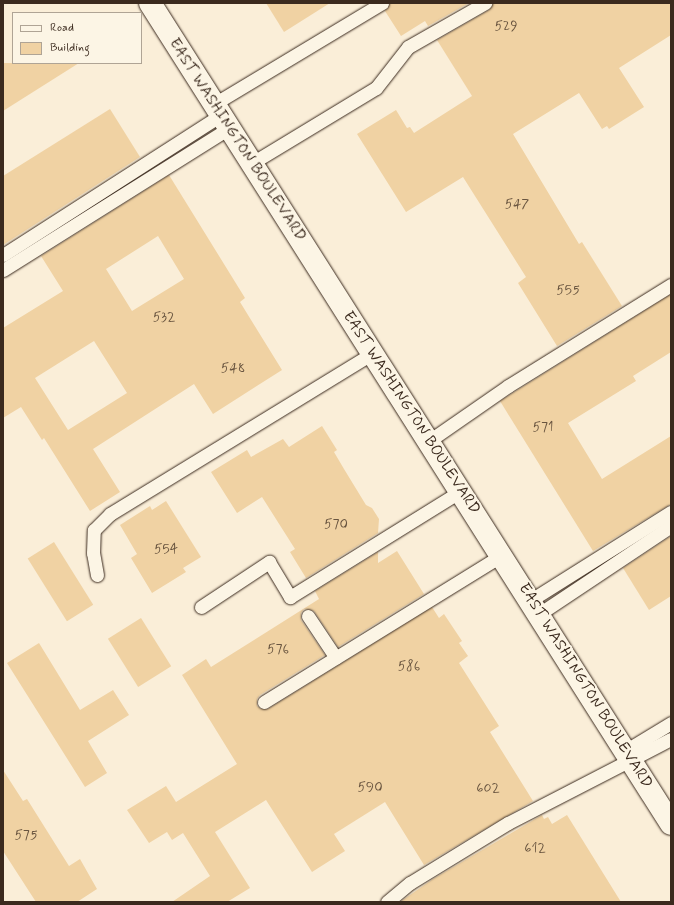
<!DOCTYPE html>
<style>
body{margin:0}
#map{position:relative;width:674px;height:905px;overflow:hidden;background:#faeed8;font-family:Mynerve,sans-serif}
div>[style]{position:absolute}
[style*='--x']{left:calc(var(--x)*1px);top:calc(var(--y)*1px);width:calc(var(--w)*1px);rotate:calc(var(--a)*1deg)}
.building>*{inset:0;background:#f0d2a3;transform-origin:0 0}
.roads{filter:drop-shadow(0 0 1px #3b2a1e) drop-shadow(0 0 1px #3b2a1e)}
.lane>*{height:13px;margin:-6.5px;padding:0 6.5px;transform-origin:6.5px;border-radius:6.5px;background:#fcf5e5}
.secondary>*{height:22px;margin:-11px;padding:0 11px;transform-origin:11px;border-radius:11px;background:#fcf5e5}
span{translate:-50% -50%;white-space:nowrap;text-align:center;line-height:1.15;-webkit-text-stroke:4px #fcf5e5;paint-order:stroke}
.number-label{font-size:14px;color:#68543f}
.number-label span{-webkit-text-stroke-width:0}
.street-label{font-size:16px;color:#3b2a1e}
.frame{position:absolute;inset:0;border:4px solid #3b2a1e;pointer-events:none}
.legend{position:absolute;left:12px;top:12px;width:130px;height:52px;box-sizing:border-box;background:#fcf5e5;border:1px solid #afa495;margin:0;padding:5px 7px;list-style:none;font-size:12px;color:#3b2a1e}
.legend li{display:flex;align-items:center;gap:8px;height:20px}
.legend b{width:20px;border:1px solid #afa495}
</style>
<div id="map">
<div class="building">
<i style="clip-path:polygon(266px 3px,330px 3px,284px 32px)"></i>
<i style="clip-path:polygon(390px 3px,469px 3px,428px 26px,425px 21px,401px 36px,385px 11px)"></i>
<i style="clip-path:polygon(493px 3px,671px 3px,671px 35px,619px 68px,644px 107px,609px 129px,607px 126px,602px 129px,579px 93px,513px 134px,579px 244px,582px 242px,622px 306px,557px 346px,518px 283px,526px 277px,463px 177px,406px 212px,357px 134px,396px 110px,407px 128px,410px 127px,414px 133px,472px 96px,437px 40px,489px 10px)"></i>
<i style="clip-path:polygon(3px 63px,79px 63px,3px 111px)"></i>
<i style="clip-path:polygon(110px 109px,140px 157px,3px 245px,3px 176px)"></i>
<i style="clip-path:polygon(evenodd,169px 175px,245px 298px,240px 302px,282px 370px,213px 414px,194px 384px,93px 449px,120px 492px,90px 511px,44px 438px,42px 440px,21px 407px,3px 418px,3px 328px,63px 291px,41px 256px,169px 175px,158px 236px,184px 279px,132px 311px,106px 269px,158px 236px,169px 175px,94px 341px,127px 393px,68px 430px,35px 378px,94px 341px)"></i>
<i style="clip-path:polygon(671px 294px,671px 352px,633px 376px,636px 381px,568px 423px,602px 479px,671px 436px,671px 504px,593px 551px,500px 401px)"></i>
<i style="clip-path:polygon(322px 426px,337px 450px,334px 452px,344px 469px,366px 505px,372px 508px,379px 519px,378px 533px,306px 578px,290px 552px,295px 549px,262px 497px,237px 513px,211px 472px,247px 450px,251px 457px,283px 439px,289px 447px)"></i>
<i style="clip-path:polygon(166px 501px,201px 557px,183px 568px,186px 572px,152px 593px,131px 558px,137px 554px,120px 525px,150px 506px,152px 510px)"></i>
<i style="clip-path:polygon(671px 536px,671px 596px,649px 610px,623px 568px)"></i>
<i style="left:54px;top:542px;width:74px;height:31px;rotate:58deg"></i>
<i style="clip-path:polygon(397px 551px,424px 594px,338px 647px,314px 611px,304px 609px,301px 613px,301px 620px,325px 655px,260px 695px,257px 699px,257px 706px,261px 709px,268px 709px,432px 607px,439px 618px,444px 614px,462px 641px,459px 643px,468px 656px,459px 663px,499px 726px,490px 732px,533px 801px,424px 865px,385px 802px,334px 834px,345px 851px,312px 872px,266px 800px,215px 832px,250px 888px,227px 902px,172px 902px,210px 876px,183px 833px,172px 840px,167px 832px,149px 843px,127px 810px,166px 786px,176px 802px,237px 764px,182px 675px,206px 659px,211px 667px,319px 599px,315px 591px,378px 552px,378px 563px)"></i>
<i style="left:141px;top:618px;width:57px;height:39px;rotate:58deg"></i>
<i style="clip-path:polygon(39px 643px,80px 710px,113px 690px,129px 715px,88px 741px,107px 773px,85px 787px,7px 663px)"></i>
<i style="clip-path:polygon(3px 770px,23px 801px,27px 799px,69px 866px,80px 859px,97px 889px,77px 902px,36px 902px,3px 851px)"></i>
<i style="clip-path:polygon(542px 815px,544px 819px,548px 817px,552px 824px,567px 815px,621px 902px,400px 902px,433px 879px)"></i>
</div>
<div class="roads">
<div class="lane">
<i style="--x:214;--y:104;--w:196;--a:-31"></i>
<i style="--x:252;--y:163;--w:145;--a:-31.2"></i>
<i style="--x:376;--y:88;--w:52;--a:-52"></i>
<i style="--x:408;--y:47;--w:89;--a:-29.7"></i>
<i style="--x:3;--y:255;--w:259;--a:-32.7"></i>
<i style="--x:3;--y:270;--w:267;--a:-32.1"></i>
<i style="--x:429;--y:441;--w:96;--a:-34.8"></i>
<i style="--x:508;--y:386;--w:192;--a:-31.8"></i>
<i style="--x:97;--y:575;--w:22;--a:-100"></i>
<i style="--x:93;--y:553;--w:23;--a:-88"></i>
<i style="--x:94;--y:530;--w:23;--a:-45"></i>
<i style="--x:110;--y:514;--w:308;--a:-31.5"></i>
<i style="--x:531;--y:600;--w:165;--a:-32.2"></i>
<i style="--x:201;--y:607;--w:82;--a:-33.5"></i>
<i style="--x:269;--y:562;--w:41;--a:59"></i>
<i style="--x:290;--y:597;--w:201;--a:-31.8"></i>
<i style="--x:539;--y:614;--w:159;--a:-33.7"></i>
<i style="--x:308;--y:616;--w:50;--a:56.3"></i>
<i style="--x:264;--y:702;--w:280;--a:-31.7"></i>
<i style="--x:625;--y:751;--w:54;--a:-31.3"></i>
<i style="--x:387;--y:902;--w:30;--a:-40"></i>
<i style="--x:410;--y:883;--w:115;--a:-31.5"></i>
<i style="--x:508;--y:823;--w:183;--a:-27.3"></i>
</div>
<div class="secondary">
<i style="--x:150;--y:3;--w:972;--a:57.6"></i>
</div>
</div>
<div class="number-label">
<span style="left:506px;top:26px">529</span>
<span style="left:517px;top:204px">547</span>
<span style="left:568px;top:290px">555</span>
<span style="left:164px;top:317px">532</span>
<span style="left:233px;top:368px">548</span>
<span style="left:543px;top:427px">571</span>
<span style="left:336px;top:524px">570</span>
<span style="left:166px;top:549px">554</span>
<span style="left:278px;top:649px">576</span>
<span style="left:409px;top:666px">586</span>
<span style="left:370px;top:787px">590</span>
<span style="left:488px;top:788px">602</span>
<span style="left:26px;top:835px">575</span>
<span style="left:535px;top:848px">612</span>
</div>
<div class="street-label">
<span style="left:237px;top:140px;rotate:57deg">EAST WASHINGTON BOULEVARD</span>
<span style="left:411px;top:413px;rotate:57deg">EAST WASHINGTON BOULEVARD</span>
<span style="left:585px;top:686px;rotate:58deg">EAST WASHINGTON BOULEVARD</span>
</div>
<div class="frame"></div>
<ul class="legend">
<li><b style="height:5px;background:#fcf5e5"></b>Road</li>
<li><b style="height:11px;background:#f0d2a3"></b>Building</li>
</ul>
</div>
